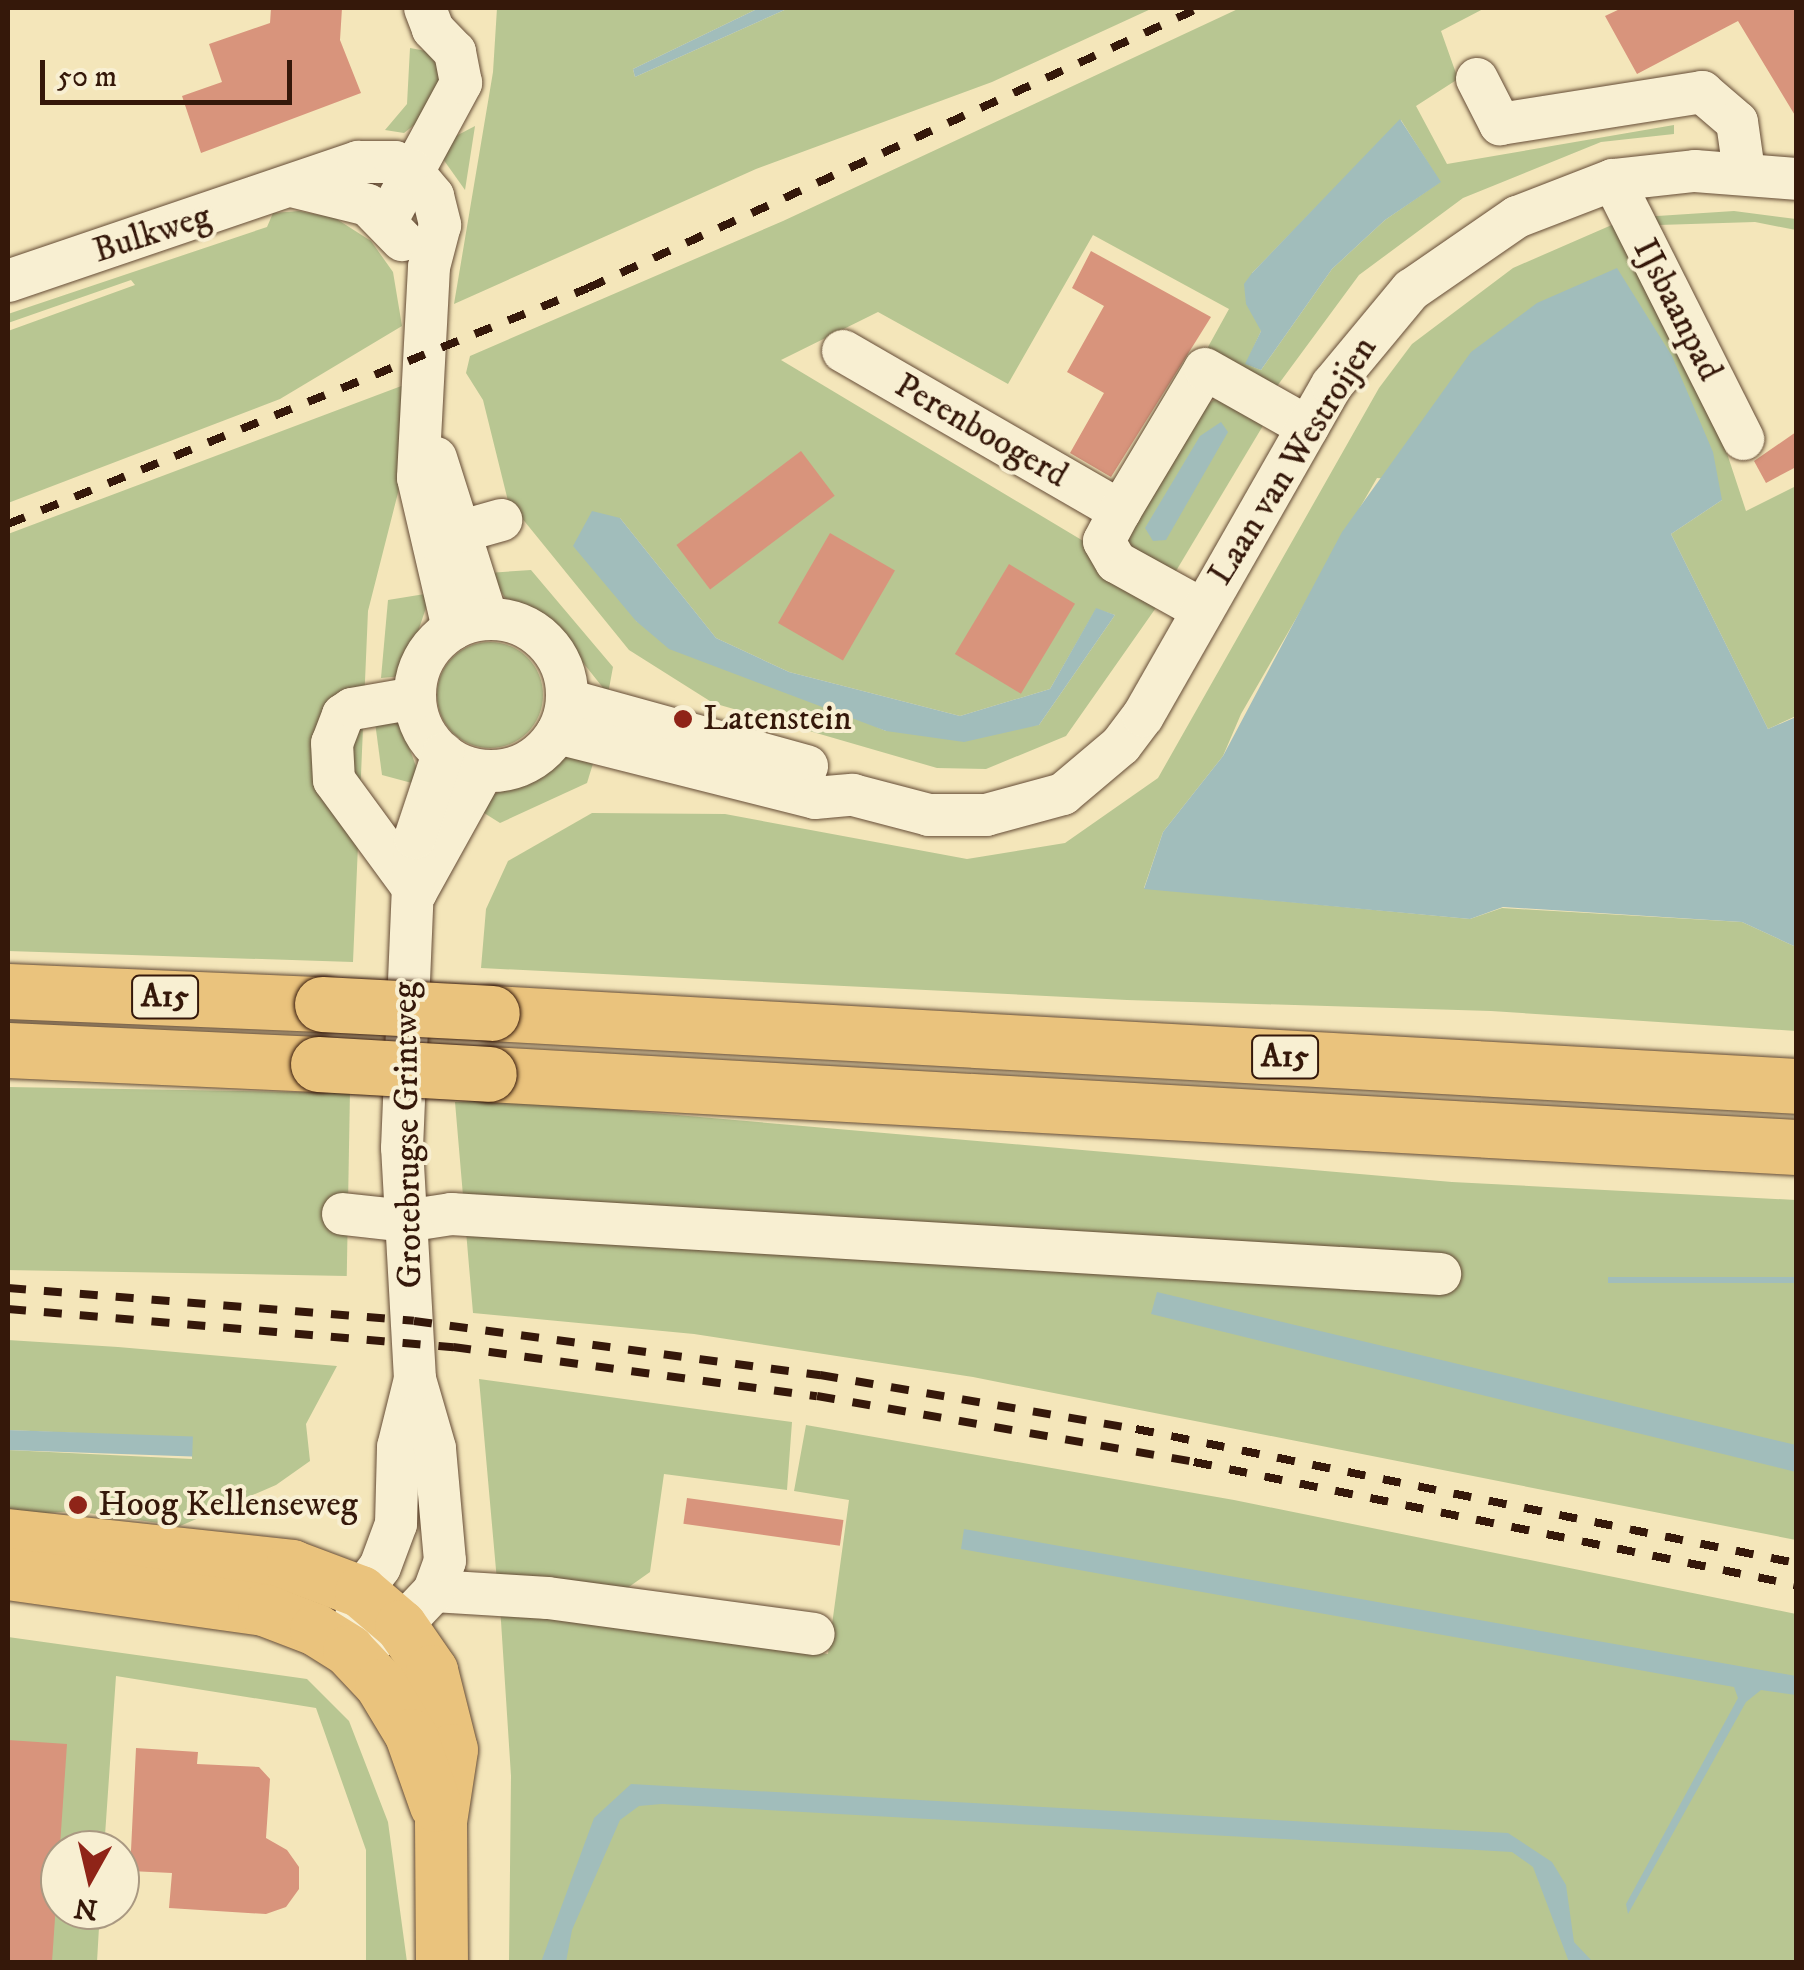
<!DOCTYPE html>
<style>
body{margin:0}
#map{position:relative;width:1804px;height:1970px;overflow:hidden;background:#f4e6ba;font-family:"IM FELL DW Pica",serif}
div>[style]{position:absolute}
[style*='--x']{left:calc(var(--x)*1px);top:calc(var(--y)*1px);width:calc(var(--w)*1px);rotate:calc(var(--a)*1deg)}
.green>*{inset:0;background:#b8c692;transform-origin:0 0}
.round{border-radius:50%}
.water>*{inset:0;background:#a1bdbb;transform-origin:0 0}
.building>*{inset:0;background:#d8947c;transform-origin:0 0}
.roads{filter:drop-shadow(0 0 2px #654c36) drop-shadow(0 0 2px #654c36)}
.minor>*{height:42px;margin:-21px;padding:0 21px;transform-origin:21px;border-radius:21px;background:#f8efd2}
.minor>.ring{margin:-21px;padding:0;box-sizing:content-box;background:none;border:42px solid #f8efd2;border-radius:50%}
.major>*{height:52px;margin:-26px;padding:0 26px;transform-origin:26px;border-radius:26px;background:#eac37d}
.highway>*{height:55px;margin:-27.5px;padding:0 27.5px;transform-origin:27.5px;border-radius:27.5px;background:#eac37d}
.rail>*{height:8px;margin-top:-4px;transform-origin:0;background:repeating-linear-gradient(90deg,#35180a 0 18px,transparent 0 36px)}
.bridges{filter:drop-shadow(0 0 2px #35180a) drop-shadow(0 0 2px #35180a)}
.highway-bridge>*{height:55px;margin:-27.5px;padding:0 27.5px;transform-origin:27.5px;border-radius:27.5px;background:#eac37d}
.dots>*{width:28px;height:28px;translate:-50% -50%;box-sizing:border-box;border:5px solid #f8efd2;border-radius:50%}
span{translate:-50% -50%;white-space:nowrap;text-align:center;line-height:1.15;-webkit-text-stroke:8px #f8efd2;paint-order:stroke}
.shield-label span{padding:2px 8px;background:#f8efd2;border:2px solid;border-radius:8px;-webkit-text-stroke-width:0}
.shield-label{font-size:32px;color:#35180a;font-weight:700}
.street-label{font-size:35px;color:#35180a}
.poi-label{font-size:35px;color:#35180a}
.left{translate:0 -50%;text-align:left}
.frame{position:absolute;inset:0;border:10px solid #35180a;pointer-events:none}
.north{position:absolute;left:40px;top:1830px;width:100px;height:100px;box-sizing:border-box;background:#f8efd2;border:2px solid #aa9982;border-radius:50%;rotate:188deg;font-size:28px;font-weight:700;line-height:40px;text-align:center;color:#35180a}
.north::after{content:'';display:block;margin:auto;width:35px;height:45px;background:#8f2418;clip-path:polygon(50% 0,100% 100%,50% 72%,0 100%)}
.scale{position:absolute;left:40px;top:60px;width:252px;height:45px;box-sizing:border-box;border:5px solid #35180a;border-top:0;padding-left:12px;font-size:30px;line-height:35px;white-space:nowrap;color:#35180a;-webkit-text-stroke:8px #f8efd2;paint-order:stroke}
</style>
<div id="map">
<div class="green">
<i style="clip-path:polygon(497px 8px,759px 8px,633px 69px,635px 77px,789px 8px,1153px 8px,992px 82px,756px 169px,454px 304px,493px 72px)"></i>
<i style="clip-path:polygon(evenodd,1240px 8px,1485px 8px,1441px 31px,1458px 79px,1416px 106px,1447px 164px,1674px 125px,1674px 134px,1601px 142px,1463px 198px,1359px 275px,1272px 393px,1203px 356px,1229px 309px,1093px 235px,1008px 384px,878px 312px,781px 360px,1085px 542px,1160px 602px,1066px 736px,986px 769px,937px 768px,713px 703px,629px 650px,508px 501px,483px 400px,466px 373px,470px 356px,783px 221px,1240px 8px,1401px 120px,1440px 182px,1385px 220px,1332px 269px,1261px 370px,1246px 364px,1261px 331px,1252px 273px,1401px 120px,1240px 8px,620px 518px,716px 638px,789px 672px,960px 716px,1050px 689px,1096px 609px,1115px 615px,1039px 725px,886px 731px,636px 621px,620px 518px)"></i>
<i style="clip-path:polygon(410px 48px,426px 51px,445px 75px,433px 110px,404px 133px,385px 130px,407px 104px)"></i>
<i style="clip-path:polygon(475px 126px,465px 190px,443px 159px,456px 136px)"></i>
<i style="clip-path:polygon(299px 211px,335px 218px,371px 241px,393px 272px,402px 326px,280px 399px,8px 503px,8px 331px,135px 285px,131px 280px,8px 323px,8px 314px,267px 227px,273px 213px)"></i>
<i style="clip-path:polygon(1734px 211px,1796px 219px,1796px 230px,1755px 222px,1659px 225px,1642px 217px)"></i>
<i style="clip-path:polygon(1614px 224px,1716px 420px,1746px 511px,1796px 486px,1796px 716px,1768px 729px,1671px 534px,1722px 500px,1377px 478px,1241px 714px,1223px 756px,1163px 832px,1144px 888px,1470px 919px,1502px 908px,1742px 922px,1796px 947px,1796px 1031px,1491px 1011px,1127px 1000px,481px 968px,486px 909px,508px 861px,592px 813px,725px 814px,967px 859px,1065px 843px,1158px 778px,1379px 388px,1412px 344px,1513px 268px)"></i>
<i style="clip-path:polygon(404px 385px,402px 477px,368px 611px,353px 962px,8px 951px,8px 534px)"></i>
<i style="clip-path:polygon(1214px 400px,1232px 400px,1267px 419px,1173px 576px,1119px 544px,1202px 407px)"></i>
<i style="clip-path:polygon(531px 570px,613px 667px,608px 694px,553px 625px,510px 605px,488px 573px)"></i>
<i style="clip-path:polygon(431px 593px,403px 676px,381px 678px,388px 600px)"></i>
<i class="round" style="left:437px;top:642px;width:106px;height:106px"></i>
<i style="clip-path:polygon(399px 719px,423px 786px,382px 775px,375px 722px)"></i>
<i style="clip-path:polygon(564px 756px,595px 757px,587px 783px,500px 823px,473px 806px)"></i>
<i style="left:8px;top:1087px;width:342px;height:183px;rotate:1deg"></i>
<i style="clip-path:polygon(503px 1100px,1452px 1182px,1796px 1200px,1796px 1540px,973px 1377px,694px 1334px,473px 1313px,455px 1102px)"></i>
<i style="clip-path:polygon(8px 1340px,118px 1347px,337px 1366px,306px 1424px,310px 1461px,276px 1485px,180px 1526px,74px 1511px,8px 1516px,8px 1450px,192px 1459px,192px 1438px,8px 1430px)"></i>
<i style="clip-path:polygon(479px 1379px,792px 1422px,787px 1490px,664px 1474px,650px 1572px,626px 1589px,497px 1581px)"></i>
<i style="clip-path:polygon(806px 1425px,1234px 1500px,1796px 1614px,1796px 1962px,509px 1962px,511px 1776px,500px 1606px,828px 1654px,849px 1500px,794px 1491px)"></i>
<i style="clip-path:polygon(8px 1637px,307px 1679px,349px 1721px,388px 1822px,407px 1962px,366px 1962px,366px 1850px,316px 1708px,116px 1676px,104px 1850px,60px 1850px,60px 1910px,100px 1910px,97px 1962px,8px 1962px)"></i>
</div>
<div class="water">
<i style="clip-path:polygon(759px 8px,789px 8px,635px 77px,633px 69px)"></i>
<i style="clip-path:polygon(1400px 119px,1441px 182px,1385px 220px,1332px 269px,1261px 370px,1245px 364px,1261px 331px,1246px 304px,1244px 284px,1252px 273px)"></i>
<i style="clip-path:polygon(1617px 268px,1672px 356px,1713px 452px,1722px 500px,1671px 534px,1768px 729px,1796px 717px,1796px 947px,1742px 922px,1503px 907px,1470px 919px,1144px 889px,1163px 832px,1223px 756px,1342px 532px,1471px 352px,1537px 303px)"></i>
<i style="clip-path:polygon(1221px 422px,1228px 432px,1166px 540px,1153px 541px,1145px 528px,1200px 436px)"></i>
<i style="clip-path:polygon(592px 511px,620px 518px,716px 638px,789px 672px,960px 716px,1050px 689px,1096px 608px,1115px 615px,1039px 725px,964px 742px,886px 731px,669px 649px,636px 621px,573px 546px)"></i>
<i style="left:1796px;top:1277px;width:6px;height:188px;rotate:90deg"></i>
<i style="clip-path:polygon(1157px 1292px,1796px 1445px,1796px 1472px,1151px 1314px)"></i>
<i style="left:8px;top:1430px;width:185px;height:20px;rotate:2deg"></i>
<i style="clip-path:polygon(964px 1529px,1796px 1676px,1796px 1695px,1761px 1690px,1746px 1702px,1628px 1914px,1626px 1904px,1738px 1698px,1734px 1687px,961px 1549px)"></i>
<i style="clip-path:polygon(631px 1784px,1508px 1833px,1552px 1862px,1566px 1885px,1574px 1942px,1593px 1962px,1569px 1962px,1533px 1867px,1512px 1852px,662px 1804px,639px 1806px,620px 1820px,572px 1930px,566px 1962px,541px 1962px,594px 1818px)"></i>
</div>
<div class="building">
<i style="clip-path:polygon(271px 8px,342px 8px,340px 40px,361px 93px,201px 153px,182px 96px,222px 82px,209px 44px,270px 23px)"></i>
<i style="clip-path:polygon(1622px 8px,1796px 8px,1796px 117px,1738px 21px,1637px 74px,1605px 16px)"></i>
<i style="clip-path:polygon(1091px 251px,1211px 317px,1111px 477px,1070px 453px,1104px 393px,1067px 372px,1104px 306px,1072px 288px)"></i>
<i style="clip-path:polygon(1796px 432px,1796px 467px,1766px 483px,1754px 461px)"></i>
<i style="left:801px;top:451px;width:56px;height:156px;rotate:53deg"></i>
<i style="left:830px;top:533px;width:75px;height:104px;rotate:30deg"></i>
<i style="left:1009px;top:564px;width:77px;height:105px;rotate:31deg"></i>
<i style="left:687px;top:1498px;width:158px;height:26px;rotate:8deg"></i>
<i style="clip-path:polygon(8px 1740px,67px 1744px,52px 1962px,8px 1962px)"></i>
<i style="clip-path:polygon(136px 1748px,198px 1752px,197px 1764px,259px 1767px,270px 1779px,266px 1838px,287px 1850px,299px 1867px,299px 1889px,286px 1907px,266px 1914px,169px 1908px,172px 1873px,130px 1871px)"></i>
</div>
<div class="roads">
<div class="minor">
<i style="--x:1477;--y:79;--w:51;--a:62.9"></i>
<i style="--x:1500;--y:124;--w:205;--a:-9"></i>
<i style="--x:1702;--y:92;--w:46;--a:40.6"></i>
<i style="--x:1737;--y:122;--w:49;--a:81.9"></i>
<i style="--x:1613;--y:180;--w:290;--a:63.3"></i>
<i style="--x:296;--y:187;--w:74;--a:14"></i>
<i style="--x:368;--y:205;--w:49;--a:45.8"></i>
<i style="--x:387;--y:220;--w:156;--a:-61.6"></i>
<i style="--x:461;--y:83;--w:32;--a:-101"></i>
<i style="--x:455;--y:52;--w:32;--a:-134"></i>
<i style="--x:433;--y:29;--w:22;--a:-111"></i>
<i style="--x:8;--y:281;--w:370;--a:-18.8"></i>
<i style="--x:358;--y:162;--w:37;--a:0"></i>
<i style="--x:395;--y:162;--w:19;--a:28"></i>
<i style="--x:412;--y:171;--w:33;--a:50"></i>
<i style="--x:433;--y:196;--w:30;--a:76"></i>
<i style="--x:440;--y:225;--w:43;--a:104.7"></i>
<i style="--x:429;--y:267;--w:211;--a:93"></i>
<i style="--x:418;--y:478;--w:155;--a:76.9"></i>
<i style="--x:843;--y:351;--w:320;--a:30"></i>
<i style="--x:436;--y:458;--w:169;--a:72.4"></i>
<i style="--x:434;--y:539;--w:70;--a:-15.8"></i>
<i style="--x:1203;--y:610;--w:99;--a:-151.1"></i>
<i style="--x:1116;--y:562;--w:24;--a:-120"></i>
<i style="--x:1104;--y:541;--w:34;--a:-62"></i>
<i style="--x:1120;--y:511;--w:165;--a:-59.1"></i>
<i style="--x:1205;--y:369;--w:118;--a:29.4"></i>
<i class="ring" style="left:415px;top:619px;width:110px;height:110px"></i>
<i style="--x:415;--y:698;--w:64;--a:170.1"></i>
<i style="--x:352;--y:709;--w:11;--a:146"></i>
<i style="--x:343;--y:715;--w:30;--a:111"></i>
<i style="--x:332;--y:743;--w:37;--a:87"></i>
<i style="--x:334;--y:780;--w:139;--a:53.8"></i>
<i style="--x:567;--y:700;--w:249;--a:15.4"></i>
<i style="--x:557;--y:733;--w:266;--a:14.1"></i>
<i style="--x:815;--y:798;--w:38;--a:-5"></i>
<i style="--x:853;--y:795;--w:79;--a:14.7"></i>
<i style="--x:929;--y:815;--w:57;--a:0"></i>
<i style="--x:986;--y:815;--w:80;--a:-15.3"></i>
<i style="--x:1063;--y:794;--w:76;--a:-40.2"></i>
<i style="--x:1121;--y:745;--w:36;--a:-53"></i>
<i style="--x:1143;--y:716;--w:381;--a:-60.3"></i>
<i style="--x:1332;--y:385;--w:124;--a:-50.3"></i>
<i style="--x:1411;--y:290;--w:129;--a:-34.6"></i>
<i style="--x:1517;--y:217;--w:103;--a:-21.1"></i>
<i style="--x:1613;--y:180;--w:82;--a:-6.3"></i>
<i style="--x:1695;--y:171;--w:101;--a:4.5"></i>
<i style="--x:416;--y:892;--w:138;--a:-61"></i>
<i style="--x:343;--y:1214;--w:63;--a:6.3"></i>
<i style="--x:406;--y:1221;--w:46;--a:-8.8"></i>
<i style="--x:451;--y:1214;--w:991;--a:3.47"></i>
<i style="--x:434;--y:1591;--w:114;--a:3.5"></i>
<i style="--x:548;--y:1598;--w:268;--a:7.7"></i>
<i style="--x:355;--y:1621;--w:30;--a:-78"></i>
<i style="--x:361;--y:1592;--w:31;--a:-53"></i>
<i style="--x:380;--y:1567;--w:46;--a:-69.6"></i>
<i style="--x:396;--y:1524;--w:77;--a:-88.5"></i>
<i style="--x:398;--y:1447;--w:70;--a:-76"></i>
<i style="--x:372;--y:1640;--w:32;--a:-26"></i>
<i style="--x:401;--y:1626;--w:48;--a:-46.7"></i>
<i style="--x:434;--y:1591;--w:32;--a:-70"></i>
<i style="--x:445;--y:1561;--w:113;--a:-95.1"></i>
<i style="--x:435;--y:1448;--w:72;--a:-106.2"></i>
<i style="--x:415;--y:1379;--w:231;--a:-93.2"></i>
<i style="--x:402;--y:1148;--w:310;--a:-87.6"></i>
<i style="--x:415;--y:838;--w:89;--a:-71.6"></i>
</div>
<div class="major">
<i style="--x:8;--y:1535;--w:286;--a:6.2"></i>
<i style="--x:292;--y:1566;--w:74;--a:20.6"></i>
<i style="--x:361;--y:1592;--w:52;--a:40.4"></i>
<i style="--x:401;--y:1626;--w:55;--a:55.4"></i>
<i style="--x:432;--y:1671;--w:81;--a:75.8"></i>
<i style="--x:452;--y:1750;--w:73;--a:98.7"></i>
<i style="--x:441;--y:1822;--w:140;--a:89.6"></i>
<i style="--x:8;--y:1574;--w:259;--a:8"></i>
<i style="--x:264;--y:1610;--w:56;--a:21"></i>
<i style="--x:316;--y:1630;--w:39;--a:32"></i>
<i style="--x:349;--y:1651;--w:47;--a:46.7"></i>
<i style="--x:381;--y:1685;--w:58;--a:59"></i>
<i style="--x:411;--y:1735;--w:75;--a:70.6"></i>
</div>
<div class="highway">
<i style="--x:8;--y:991;--w:314;--a:2.4"></i>
<i style="--x:492;--y:1013;--w:1306;--a:3.2"></i>
<i style="--x:8;--y:1050;--w:310;--a:2.6"></i>
<i style="--x:489;--y:1074;--w:1309;--a:3.2"></i>
</div>
</div>
<div class="rail">
<i style="--x:8;--y:524;--w:626;--a:-22.14"></i>
<i style="--x:588;--y:288;--w:672;--a:-24.62"></i>
<i style="--x:8;--y:1288;--w:407;--a:4.6"></i>
<i style="--x:414;--y:1321;--w:410;--a:7.6"></i>
<i style="--x:820;--y:1375;--w:321;--a:9.7"></i>
<i style="--x:1136;--y:1429;--w:673;--a:11.48"></i>
<i style="--x:8;--y:1309;--w:447;--a:4.9"></i>
<i style="--x:453;--y:1347;--w:367;--a:7.7"></i>
<i style="--x:817;--y:1396;--w:383;--a:9.9"></i>
<i style="--x:1194;--y:1462;--w:614;--a:11.55"></i>
</div>
<div class="bridges">
<div class="highway-bridge">
<i style="--x:322;--y:1004;--w:170;--a:3"></i>
<i style="--x:318;--y:1064;--w:171;--a:3.3"></i>
</div>
</div>
<div class="dots">
<i style="left:683px;top:719px;background:#8f2418"></i>
<i style="left:78px;top:1505px;background:#8f2418"></i>
</div>
<div class="shield-label">
<span style="left:165px;top:997px">A15</span>
<span style="left:1285px;top:1057px">A15</span>
</div>
<div class="street-label">
<span style="left:152px;top:234px;rotate:-18deg">Bulkweg</span>
<span style="left:1677px;top:310px;rotate:63deg">IJsbaanpad</span>
<span style="left:981px;top:431px;rotate:30deg">Perenboogerd</span>
<span style="left:1293px;top:461px;rotate:-58deg">Laan van Westroijen</span>
<span style="left:408px;top:1135px;rotate:-91deg">Grotebrugse Grintweg</span>
</div>
<div class="poi-label">
<span class="left" style="left:703px;top:719px">Latenstein</span>
<span class="left" style="left:98px;top:1505px">Hoog Kellenseweg</span>
</div>
<div class="frame"></div>
<div class="north">N</div>
<div class="scale">50 m</div>
</div>
